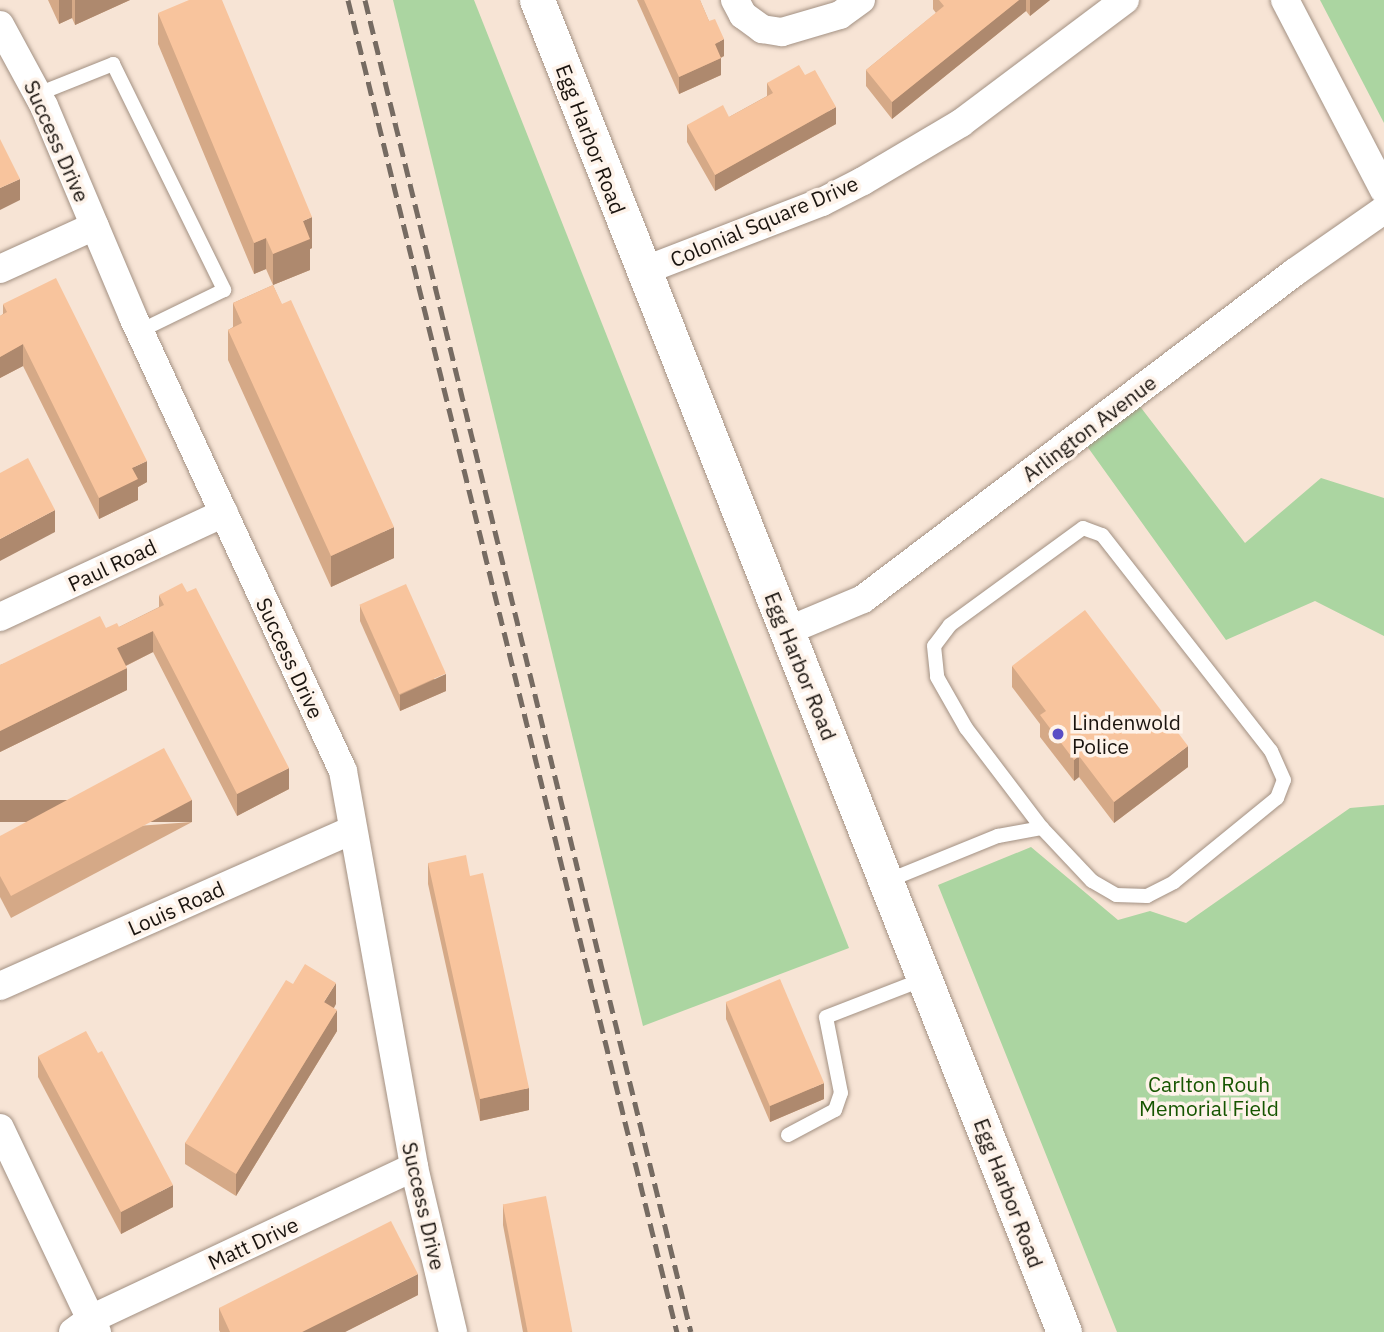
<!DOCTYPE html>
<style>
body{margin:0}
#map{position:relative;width:1384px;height:1332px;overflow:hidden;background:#f7e4d5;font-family:"IBM Plex Sans",sans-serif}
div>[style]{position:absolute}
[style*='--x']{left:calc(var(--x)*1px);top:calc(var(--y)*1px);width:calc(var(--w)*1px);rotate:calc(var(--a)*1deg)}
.green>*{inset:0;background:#abd5a1}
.roads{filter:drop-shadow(0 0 2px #a39183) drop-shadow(0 0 2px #a39183)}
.service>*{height:14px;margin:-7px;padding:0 7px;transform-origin:7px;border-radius:7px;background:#fff}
.minor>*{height:28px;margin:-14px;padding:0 14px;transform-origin:14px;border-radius:14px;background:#fff}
.tertiary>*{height:35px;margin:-17.5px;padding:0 17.5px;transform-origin:17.5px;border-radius:17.5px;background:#fff}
.rail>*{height:5px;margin-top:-2.5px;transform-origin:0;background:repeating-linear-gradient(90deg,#766b62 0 14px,transparent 0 21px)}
.wall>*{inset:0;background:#d5a987}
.shaded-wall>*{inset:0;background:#ae896e;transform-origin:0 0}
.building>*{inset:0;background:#f8c49d;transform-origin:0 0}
.dots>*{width:19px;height:19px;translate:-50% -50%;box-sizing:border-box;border:4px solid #fef3ea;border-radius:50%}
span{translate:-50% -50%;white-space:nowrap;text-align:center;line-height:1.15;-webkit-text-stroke:7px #fef3ea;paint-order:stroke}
.street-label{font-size:21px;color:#1a140f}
.poi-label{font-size:21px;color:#1a140f}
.left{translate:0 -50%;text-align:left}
.park-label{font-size:21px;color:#165500}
</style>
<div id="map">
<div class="green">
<i style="clip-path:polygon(393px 0,474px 0,849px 948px,643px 1026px)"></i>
<i style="clip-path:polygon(1320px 0,1384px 0,1384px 123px)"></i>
<i style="clip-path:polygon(1132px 396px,1245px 543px,1321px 478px,1384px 498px,1384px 636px,1315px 601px,1226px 640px,1079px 435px)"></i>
<i style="clip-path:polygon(1384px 805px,1384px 1332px,1117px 1332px,938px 885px,1031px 847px,1118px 920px,1150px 911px,1186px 923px,1350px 808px)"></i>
</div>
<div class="roads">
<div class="service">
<i style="--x:38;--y:94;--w:81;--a:-21.8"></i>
<i style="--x:113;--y:64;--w:252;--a:63.8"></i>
<i style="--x:224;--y:290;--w:93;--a:154"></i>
<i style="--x:887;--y:881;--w:120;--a:-22.1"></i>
<i style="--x:998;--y:836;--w:45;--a:-10.3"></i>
<i style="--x:1042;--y:828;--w:73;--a:46.7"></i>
<i style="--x:1092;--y:881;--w:28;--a:30"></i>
<i style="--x:1116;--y:895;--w:31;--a:2"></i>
<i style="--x:1147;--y:896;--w:30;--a:-27"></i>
<i style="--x:1174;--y:882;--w:133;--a:-39.2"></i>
<i style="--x:1277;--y:798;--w:19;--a:-69"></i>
<i style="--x:1284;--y:780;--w:32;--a:-114"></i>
<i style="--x:1271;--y:751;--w:274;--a:-128"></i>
<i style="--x:1102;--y:535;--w:20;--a:-160"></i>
<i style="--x:1083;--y:528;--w:165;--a:143.9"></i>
<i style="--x:950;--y:625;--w:26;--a:127"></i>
<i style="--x:934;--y:646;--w:31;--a:84"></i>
<i style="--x:937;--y:677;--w:59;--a:60.4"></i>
<i style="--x:966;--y:728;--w:126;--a:52.8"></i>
<i style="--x:788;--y:1135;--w:53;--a:-28"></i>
<i style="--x:835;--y:1110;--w:18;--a:-71"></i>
<i style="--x:841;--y:1093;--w:77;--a:-101.2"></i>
<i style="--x:826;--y:1017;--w:105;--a:-21.2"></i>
</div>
<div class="minor">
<i style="--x:735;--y:0;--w:17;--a:62"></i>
<i style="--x:743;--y:15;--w:24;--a:36"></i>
<i style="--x:762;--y:29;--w:20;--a:9"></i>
<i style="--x:782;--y:32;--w:60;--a:-16.3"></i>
<i style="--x:840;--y:15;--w:26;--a:-36"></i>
<i style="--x:1285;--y:0;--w:214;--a:62.5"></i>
<i style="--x:0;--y:25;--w:92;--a:61.5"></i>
<i style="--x:44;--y:106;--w:229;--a:67.1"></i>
<i style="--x:133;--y:317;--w:500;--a:65.18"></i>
<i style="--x:343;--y:771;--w:402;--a:79.8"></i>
<i style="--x:414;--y:1167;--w:170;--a:76.7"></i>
<i style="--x:0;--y:269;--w:104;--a:-24.4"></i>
<i style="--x:643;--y:271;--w:192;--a:-21.1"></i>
<i style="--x:822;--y:202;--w:46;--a:-27.1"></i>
<i style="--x:863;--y:181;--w:114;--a:-30.6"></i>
<i style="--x:961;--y:123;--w:205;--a:-36.9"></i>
<i style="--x:0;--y:617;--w:247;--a:-24.9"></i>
<i style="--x:787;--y:631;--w:82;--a:-22.8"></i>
<i style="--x:863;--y:599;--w:542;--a:-37.12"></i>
<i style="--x:1295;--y:272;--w:108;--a:-34.9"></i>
<i style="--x:0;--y:986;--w:385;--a:-23.9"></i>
<i style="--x:0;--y:1128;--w:226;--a:64.6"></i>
<i style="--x:73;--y:1332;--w:22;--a:-36"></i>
<i style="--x:91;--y:1319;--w:357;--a:-25.2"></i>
</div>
<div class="tertiary">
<i style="--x:537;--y:0;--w:1432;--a:68.41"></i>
</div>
</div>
<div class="rail">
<i style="--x:348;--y:0;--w:1372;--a:76.13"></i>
<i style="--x:365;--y:0;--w:1371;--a:76.25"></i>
</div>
<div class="wall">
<i style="clip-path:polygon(48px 0,130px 0,75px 25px,72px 18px,59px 24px)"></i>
<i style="clip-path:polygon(637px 0,700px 0,724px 56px,721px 58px,721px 75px,679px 94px)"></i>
<i style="clip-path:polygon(933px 0,1050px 0,1030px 16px,1026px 11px,892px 119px,866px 86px,866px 70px,936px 13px,933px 9px)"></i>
<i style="clip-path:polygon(158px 13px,312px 248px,310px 249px,310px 270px,273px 285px,394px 558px,331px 587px,228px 360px,228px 330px,233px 327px,233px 303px,273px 285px,266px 269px,254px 274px,158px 44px)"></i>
<i style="clip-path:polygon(805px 75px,836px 124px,715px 191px,687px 142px,687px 125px,729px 117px,767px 96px,767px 83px)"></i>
<i style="clip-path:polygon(3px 304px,147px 482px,138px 487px,138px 500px,99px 519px,23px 366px,0 378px,0 316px,3px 314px)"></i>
<i style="clip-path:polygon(159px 595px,289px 789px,237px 816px,153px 652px,126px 666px,127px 690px,0 752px,0 665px,106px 628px,119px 627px,159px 607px)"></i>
<i style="clip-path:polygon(360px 605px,446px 691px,400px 711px,360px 621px)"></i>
<i style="clip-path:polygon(1012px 666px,1188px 767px,1114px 823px,1079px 777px,1074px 781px,1040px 737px,1040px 724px,1012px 687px)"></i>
<i style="clip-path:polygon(192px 822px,11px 918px,0 897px,0 836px)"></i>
<i style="clip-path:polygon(428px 863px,470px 876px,529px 1110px,480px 1121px,428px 884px)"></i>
<i style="clip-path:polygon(726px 1002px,824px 1099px,770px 1122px,726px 1019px)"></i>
<i style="clip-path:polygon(336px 1004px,334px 1008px,337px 1031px,236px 1196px,185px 1164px,185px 1143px)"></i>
<i style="clip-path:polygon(38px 1056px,173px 1207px,121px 1234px,38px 1077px)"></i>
<i style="clip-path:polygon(503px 1204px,572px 1332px,523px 1332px,503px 1225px)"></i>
<i style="clip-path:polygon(418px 1295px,345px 1332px,220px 1332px,219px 1330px,219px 1308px)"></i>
</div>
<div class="shaded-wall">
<i style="clip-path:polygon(59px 0,72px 0,72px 18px,59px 24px)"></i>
<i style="clip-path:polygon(75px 0,130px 0,75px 25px)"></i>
<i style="clip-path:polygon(1019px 0,1026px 0,1026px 11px,892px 119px,892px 102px)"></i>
<i style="clip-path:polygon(1030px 0,1050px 0,1030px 16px)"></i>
<i style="clip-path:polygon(724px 39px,724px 56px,715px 60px,715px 44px)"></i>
<i style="clip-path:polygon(721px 58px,721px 75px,679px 94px,679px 77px)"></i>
<i style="clip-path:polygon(836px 107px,836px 124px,715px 191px,715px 175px)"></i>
<i style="clip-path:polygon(20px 179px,20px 200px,0 210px,0 188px)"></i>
<i style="clip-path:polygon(312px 217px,312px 248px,310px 249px,310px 270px,273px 285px,273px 254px,303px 221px)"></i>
<i style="clip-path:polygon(266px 238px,266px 269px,254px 274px,254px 243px)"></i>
<i style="clip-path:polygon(23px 344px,23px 366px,0 378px,0 357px)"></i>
<i style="clip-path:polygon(147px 461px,147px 482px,138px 487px,138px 500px,99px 519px,99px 498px,132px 468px)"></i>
<i style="clip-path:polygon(55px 510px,55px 532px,0 561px,0 539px)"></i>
<i style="clip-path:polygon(394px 527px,394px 558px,331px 587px,331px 556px)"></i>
<i style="clip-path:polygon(153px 631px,153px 652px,117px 670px,117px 648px)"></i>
<i style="clip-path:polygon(127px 668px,127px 690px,0 752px,0 731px)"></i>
<i style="clip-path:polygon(446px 674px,446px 691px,400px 711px,400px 695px)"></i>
<i style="clip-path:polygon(1188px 746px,1188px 767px,1114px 823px,1114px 802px)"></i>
<i style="clip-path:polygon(1079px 756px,1079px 777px,1074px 781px,1074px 760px)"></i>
<i style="clip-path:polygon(289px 768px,289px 789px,237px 816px,237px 794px)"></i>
<i style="left:192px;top:800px;width:22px;height:205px;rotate:90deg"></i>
<i style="clip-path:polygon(336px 983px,336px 1004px,324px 1024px,324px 1002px)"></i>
<i style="clip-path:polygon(337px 1010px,337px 1031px,236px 1196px,236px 1174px)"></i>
<i style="clip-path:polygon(824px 1083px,824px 1099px,770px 1122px,770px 1106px)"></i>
<i style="clip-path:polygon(529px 1088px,529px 1110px,480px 1121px,480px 1099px)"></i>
<i style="clip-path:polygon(173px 1185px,173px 1207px,121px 1234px,121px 1212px)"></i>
<i style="clip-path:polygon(418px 1274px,418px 1295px,345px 1332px,302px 1332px)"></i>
</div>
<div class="building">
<i style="clip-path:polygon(189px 0,222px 0,312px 217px,303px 221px,310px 239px,273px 254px,266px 238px,254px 243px,158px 13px)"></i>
<i style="clip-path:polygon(644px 0,700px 0,709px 21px,715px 19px,724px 39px,715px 44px,721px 58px,679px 77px)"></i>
<i style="clip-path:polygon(939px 0,1019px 0,892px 102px,866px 70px,944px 6px)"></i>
<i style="clip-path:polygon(799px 65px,805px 75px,815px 70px,836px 107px,715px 175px,687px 125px,723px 105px,729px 117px,773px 93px,767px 83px)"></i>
<i style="clip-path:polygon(0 139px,20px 179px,0 188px)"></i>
<i style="clip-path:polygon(56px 278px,147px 461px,132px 468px,138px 479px,99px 498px,23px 344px,0 357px,0 316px,7px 312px,3px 304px)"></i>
<i style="clip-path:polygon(273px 285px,282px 304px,291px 300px,394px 527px,331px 556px,228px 330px,242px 323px,233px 303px)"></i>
<i style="clip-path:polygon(28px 458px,55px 510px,0 539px,0 473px)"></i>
<i style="clip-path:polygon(182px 583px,187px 592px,196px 588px,289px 768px,237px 794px,153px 631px,117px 648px,127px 668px,0 731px,0 665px,100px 616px,106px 628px,117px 623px,119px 627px,164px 605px,159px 595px)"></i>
<i style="left:406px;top:584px;width:98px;height:51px;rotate:66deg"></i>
<i style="clip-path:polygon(1085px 610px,1188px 746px,1114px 802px,1079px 756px,1074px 760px,1040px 715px,1046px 711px,1012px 666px)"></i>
<i style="clip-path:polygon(164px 748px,192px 800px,11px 896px,0 876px,0 836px)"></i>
<i style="clip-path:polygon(466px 855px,470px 876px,483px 873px,529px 1088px,480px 1099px,428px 863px)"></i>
<i style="clip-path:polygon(305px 964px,336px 983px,324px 1002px,337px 1010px,236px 1174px,185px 1143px,286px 980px,293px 984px)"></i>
<i style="left:780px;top:979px;width:113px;height:59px;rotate:67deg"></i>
<i style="clip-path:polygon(86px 1031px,98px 1053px,102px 1051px,173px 1185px,121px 1212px,38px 1056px)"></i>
<i style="left:546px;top:1196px;width:138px;height:44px;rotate:79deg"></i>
<i style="clip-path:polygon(391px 1221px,418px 1274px,302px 1332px,230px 1332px,219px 1308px)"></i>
</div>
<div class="dots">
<i style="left:1058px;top:734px;background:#594dc5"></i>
</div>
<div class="street-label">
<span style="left:591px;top:139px;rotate:69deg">Egg Harbor Road</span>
<span style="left:57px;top:141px;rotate:66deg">Success Drive</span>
<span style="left:764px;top:221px;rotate:-23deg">Colonial Square Drive</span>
<span style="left:1089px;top:428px;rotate:-37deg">Arlington Avenue</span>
<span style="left:112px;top:565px;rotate:-25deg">Paul Road</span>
<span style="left:290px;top:658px;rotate:65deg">Success Drive</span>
<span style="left:801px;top:666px;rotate:68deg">Egg Harbor Road</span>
<span style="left:176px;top:908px;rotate:-24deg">Louis Road</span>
<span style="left:1009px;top:1193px;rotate:69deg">Egg Harbor Road</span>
<span style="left:424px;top:1206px;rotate:77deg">Success Drive</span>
<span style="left:253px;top:1243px;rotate:-25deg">Matt Drive</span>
</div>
<div class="poi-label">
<span class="left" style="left:1072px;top:734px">Lindenwold<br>Police</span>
</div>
<div class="park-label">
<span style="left:1209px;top:1096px">Carlton Rouh<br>Memorial Field</span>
</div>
</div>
